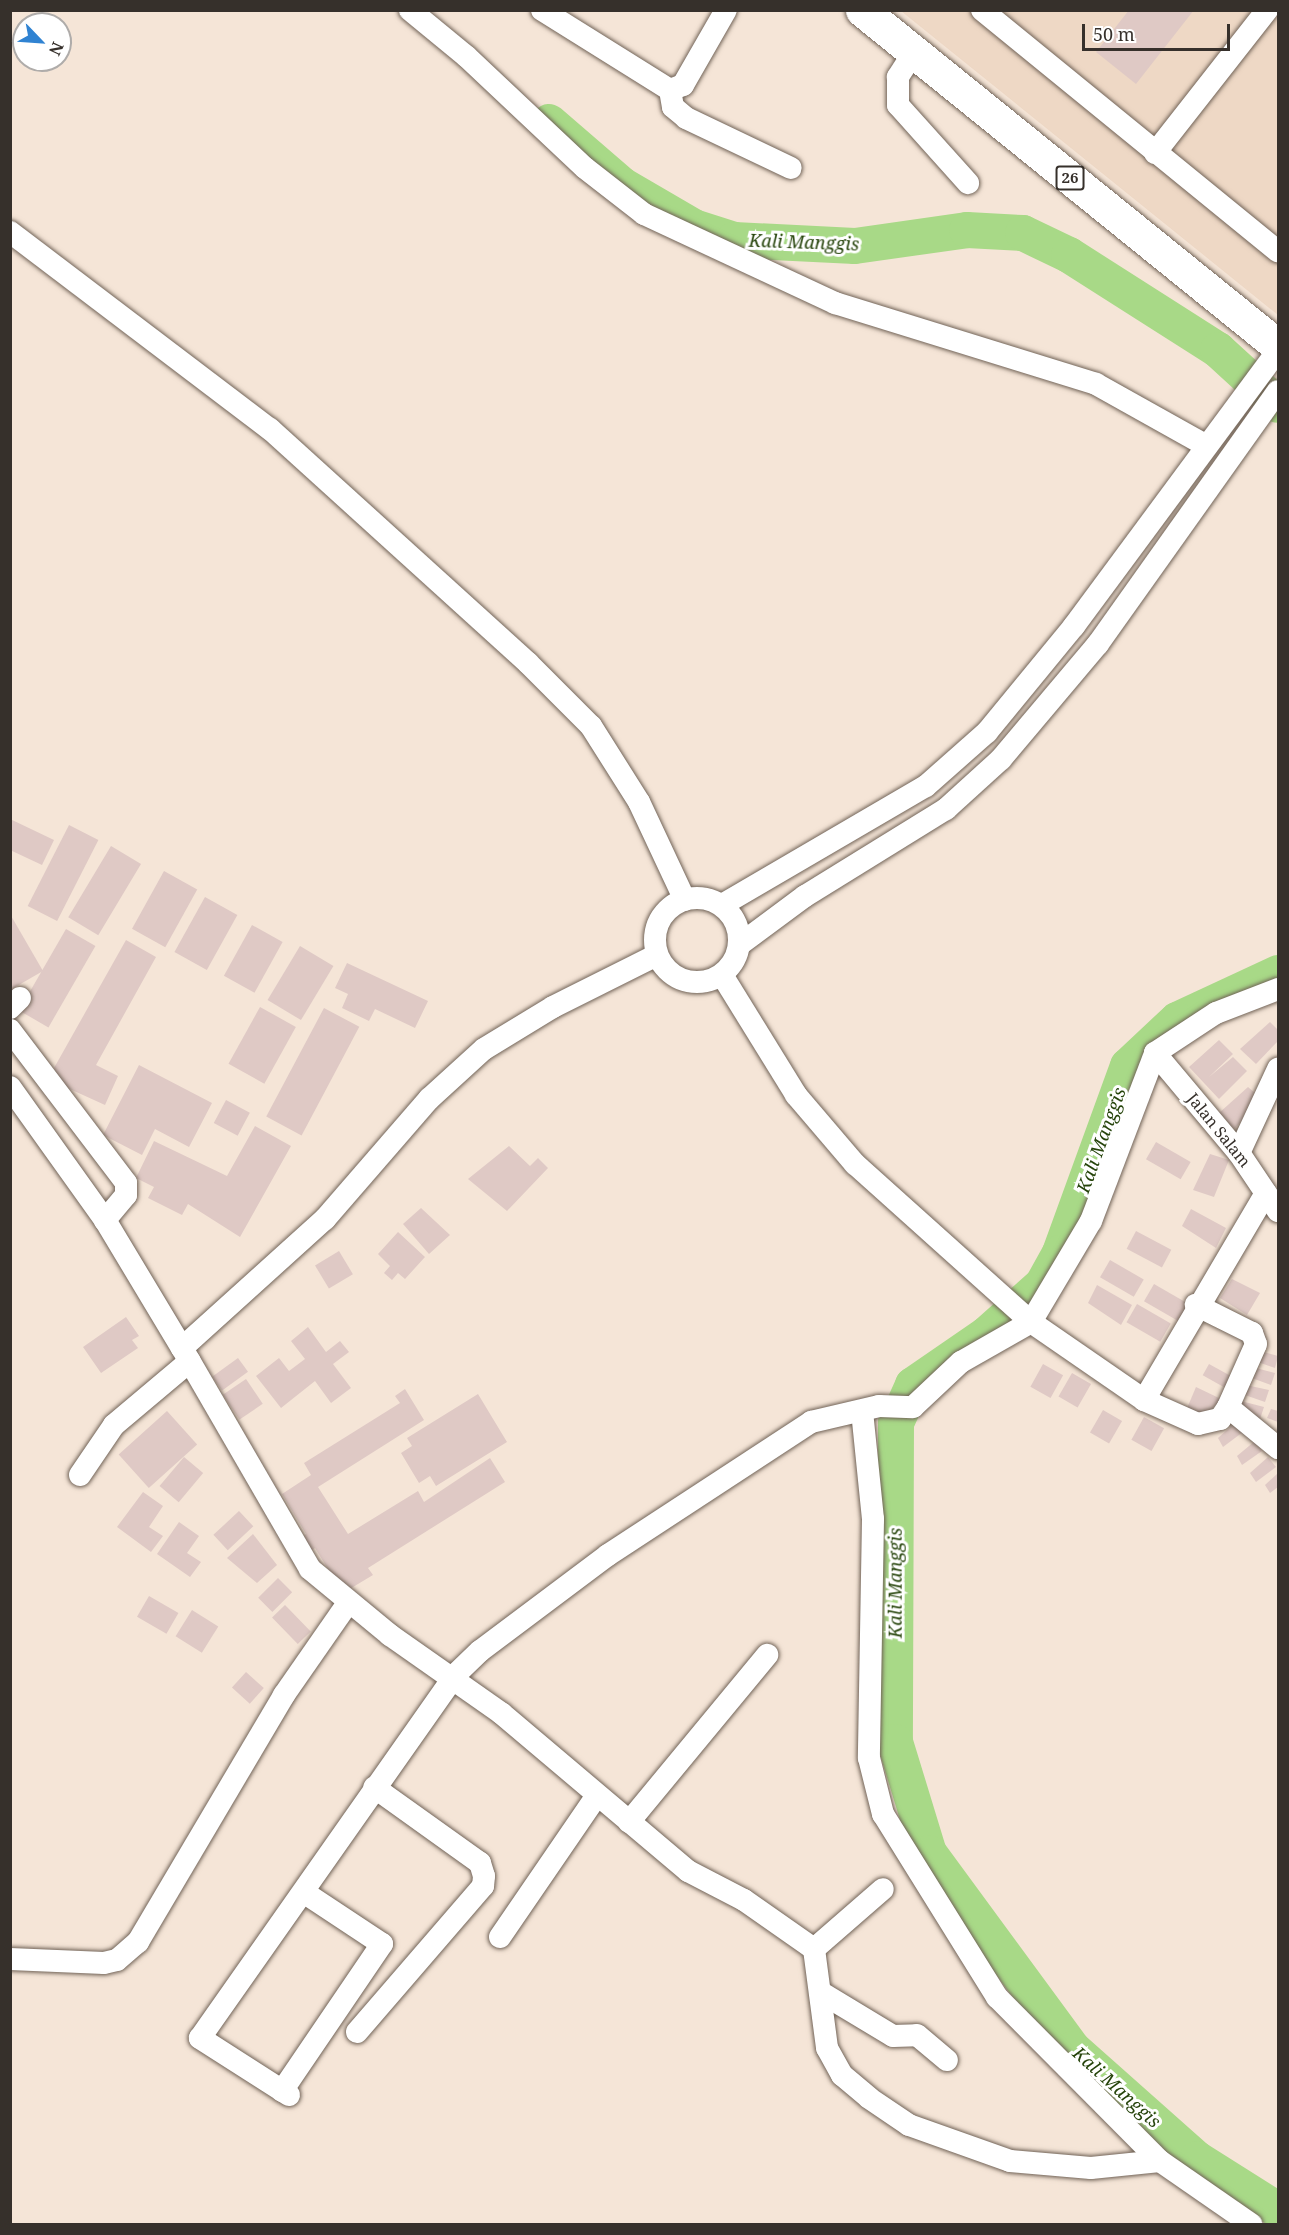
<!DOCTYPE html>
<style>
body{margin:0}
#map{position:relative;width:1289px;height:2235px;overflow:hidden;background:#f5e5d7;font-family:"Noto Serif",serif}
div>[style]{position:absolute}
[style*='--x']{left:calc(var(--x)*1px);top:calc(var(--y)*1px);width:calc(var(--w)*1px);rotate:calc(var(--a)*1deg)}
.built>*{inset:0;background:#eed8c5}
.river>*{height:36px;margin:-18px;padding:0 18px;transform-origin:18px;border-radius:18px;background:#a8d987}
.building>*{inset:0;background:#dfc9c5;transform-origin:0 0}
.roads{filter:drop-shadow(0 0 2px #716357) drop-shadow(0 0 2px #716357)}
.minor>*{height:22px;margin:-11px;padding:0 11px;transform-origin:11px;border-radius:11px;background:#fff}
.minor>.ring{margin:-11px;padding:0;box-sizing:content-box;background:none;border:22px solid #fff;border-radius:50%}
.highway>*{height:33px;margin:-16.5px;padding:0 16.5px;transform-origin:16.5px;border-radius:16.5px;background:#fff}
span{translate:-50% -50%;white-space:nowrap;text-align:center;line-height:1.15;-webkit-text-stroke:6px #fff;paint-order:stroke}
.shield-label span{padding:2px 4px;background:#fff;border:2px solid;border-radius:4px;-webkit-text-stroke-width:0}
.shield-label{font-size:15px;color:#36302b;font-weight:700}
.street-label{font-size:16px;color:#36302b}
.water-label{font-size:18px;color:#26440b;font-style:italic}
.frame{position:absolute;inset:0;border:12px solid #36302b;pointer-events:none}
.north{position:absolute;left:12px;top:12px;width:60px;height:60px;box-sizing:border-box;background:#fff;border:2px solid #afacaa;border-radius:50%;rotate:115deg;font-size:16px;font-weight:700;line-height:24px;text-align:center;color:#36302b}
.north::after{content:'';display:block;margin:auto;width:21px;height:27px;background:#3083d2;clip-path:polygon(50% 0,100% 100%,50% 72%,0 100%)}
.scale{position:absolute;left:1082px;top:24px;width:148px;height:27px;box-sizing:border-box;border:3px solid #36302b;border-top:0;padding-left:8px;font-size:18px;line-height:21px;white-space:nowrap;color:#36302b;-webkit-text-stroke:4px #fff;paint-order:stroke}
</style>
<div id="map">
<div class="built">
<i style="clip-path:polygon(901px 11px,1278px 11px,1278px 315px)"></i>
</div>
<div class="river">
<i style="--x:549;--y:122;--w:96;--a:40.8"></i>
<i style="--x:622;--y:185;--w:83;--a:30.3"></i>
<i style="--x:694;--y:227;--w:42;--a:18"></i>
<i style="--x:734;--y:240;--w:121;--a:2.8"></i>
<i style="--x:855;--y:246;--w:113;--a:-8.1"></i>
<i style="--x:967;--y:230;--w:56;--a:3.1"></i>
<i style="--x:1023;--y:233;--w:51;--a:25.6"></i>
<i style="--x:1069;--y:255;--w:177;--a:32.5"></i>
<i style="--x:1218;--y:350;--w:81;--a:42.5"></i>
<i style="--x:1278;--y:973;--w:111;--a:155"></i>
<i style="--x:1177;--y:1020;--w:67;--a:136.8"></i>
<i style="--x:1128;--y:1066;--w:199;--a:110"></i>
<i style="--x:1060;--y:1253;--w:37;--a:119"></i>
<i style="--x:1042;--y:1285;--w:74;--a:138.3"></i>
<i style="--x:987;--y:1334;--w:90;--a:145.4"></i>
<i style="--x:913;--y:1385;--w:42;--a:114.1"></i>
<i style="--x:896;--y:1423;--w:319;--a:90.2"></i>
<i style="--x:895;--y:1742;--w:116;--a:73"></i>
<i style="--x:929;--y:1853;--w:243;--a:53.7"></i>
<i style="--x:1073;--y:2049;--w:166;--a:41.6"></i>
<i style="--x:1197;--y:2159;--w:96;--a:32.2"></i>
</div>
<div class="building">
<i style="clip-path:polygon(1129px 10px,1194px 10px,1136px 84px,1096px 52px)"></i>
<i style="clip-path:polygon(10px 819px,54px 840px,42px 865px,10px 850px)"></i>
<i style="left:69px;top:825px;width:33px;height:91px;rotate:27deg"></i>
<i style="left:111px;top:846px;width:35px;height:83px;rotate:31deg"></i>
<i style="left:164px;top:871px;width:38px;height:66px;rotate:29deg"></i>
<i style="left:205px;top:897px;width:37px;height:63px;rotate:29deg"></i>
<i style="clip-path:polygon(10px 914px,43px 971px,10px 990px)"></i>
<i style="left:252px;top:925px;width:35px;height:58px;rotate:29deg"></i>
<i style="left:66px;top:929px;width:34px;height:94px;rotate:30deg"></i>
<i style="clip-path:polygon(126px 940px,156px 957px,96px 1065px,118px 1076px,105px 1105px,61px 1085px,54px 1068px)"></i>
<i style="left:300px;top:946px;width:39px;height:63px;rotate:31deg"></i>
<i style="clip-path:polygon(347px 963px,428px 1001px,415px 1028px,375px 1009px,369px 1021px,342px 1008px,348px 994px,335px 988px)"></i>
<i style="left:260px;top:1007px;width:41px;height:65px;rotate:29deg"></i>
<i style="left:324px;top:1008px;width:40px;height:123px;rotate:28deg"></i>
<i style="clip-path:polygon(1270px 1022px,1278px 1030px,1278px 1041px,1256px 1064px,1240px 1049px)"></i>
<i style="clip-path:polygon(1219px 1040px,1233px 1054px,1209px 1077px,1233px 1057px,1247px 1071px,1219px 1099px,1189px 1067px)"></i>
<i style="clip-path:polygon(139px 1065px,212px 1103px,189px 1147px,155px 1129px,142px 1155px,103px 1135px)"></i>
<i style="clip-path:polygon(1248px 1087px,1263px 1100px,1234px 1129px,1219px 1113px)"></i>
<i style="left:226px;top:1100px;width:27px;height:26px;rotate:28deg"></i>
<i style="clip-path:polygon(255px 1126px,291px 1146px,240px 1237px,188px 1204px,182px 1215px,148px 1198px,154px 1187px,136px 1178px,154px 1141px,227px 1176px)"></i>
<i style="left:1156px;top:1142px;width:40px;height:20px;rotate:30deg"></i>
<i style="clip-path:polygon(509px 1146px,530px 1166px,538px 1158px,548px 1168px,507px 1211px,468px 1179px)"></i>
<i style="clip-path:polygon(1210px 1154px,1229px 1160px,1214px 1197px,1193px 1190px)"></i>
<i style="clip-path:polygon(421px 1208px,450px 1235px,429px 1254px,403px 1224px)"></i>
<i style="clip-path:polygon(1191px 1209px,1226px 1228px,1216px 1248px,1182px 1226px)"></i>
<i style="left:1136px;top:1231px;width:40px;height:20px;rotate:28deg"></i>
<i style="clip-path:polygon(398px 1232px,425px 1257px,405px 1279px,398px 1273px,392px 1280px,384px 1273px,390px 1266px,378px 1254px)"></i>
<i style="left:339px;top:1251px;width:27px;height:28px;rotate:59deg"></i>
<i style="left:1110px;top:1260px;width:39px;height:20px;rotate:30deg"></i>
<i style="clip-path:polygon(1232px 1279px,1260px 1293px,1247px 1315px,1220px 1298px)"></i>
<i style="left:1154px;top:1284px;width:40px;height:20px;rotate:30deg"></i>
<i style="clip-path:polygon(1097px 1285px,1132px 1305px,1121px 1325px,1088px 1303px)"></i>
<i style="left:1137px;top:1304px;width:39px;height:21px;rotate:30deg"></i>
<i style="clip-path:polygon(126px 1317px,139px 1336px,132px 1340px,138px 1348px,101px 1373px,83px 1347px)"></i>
<i style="clip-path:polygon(308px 1327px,326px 1352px,340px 1341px,349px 1352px,333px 1364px,351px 1388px,331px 1403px,315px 1381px,281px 1408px,256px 1376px,279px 1358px,289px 1371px,305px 1359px,291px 1341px)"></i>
<i style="clip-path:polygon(1256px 1350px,1278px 1356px,1275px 1368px,1252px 1360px)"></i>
<i style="left:238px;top:1358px;width:17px;height:32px;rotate:54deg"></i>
<i style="left:1043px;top:1364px;width:23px;height:26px;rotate:29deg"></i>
<i style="left:1209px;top:1364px;width:25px;height:13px;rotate:29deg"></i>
<i style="clip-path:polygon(1252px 1367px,1275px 1373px,1271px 1385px,1249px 1377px)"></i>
<i style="left:1072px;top:1373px;width:22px;height:27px;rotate:30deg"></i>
<i style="left:246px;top:1379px;width:30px;height:28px;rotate:56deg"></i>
<i style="clip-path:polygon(1246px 1385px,1269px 1390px,1265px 1402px,1242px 1394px)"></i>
<i style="clip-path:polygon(1196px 1387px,1221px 1399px,1203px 1418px,1185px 1413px)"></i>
<i style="clip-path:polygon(405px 1389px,424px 1420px,318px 1487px,348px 1534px,418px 1491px,424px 1502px,490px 1458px,505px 1482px,368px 1568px,373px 1575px,343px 1593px,315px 1548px,306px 1554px,297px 1540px,306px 1534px,282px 1494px,311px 1475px,304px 1463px,400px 1403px,395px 1396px)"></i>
<i style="clip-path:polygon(478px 1394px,507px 1442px,436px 1486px,430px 1476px,419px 1483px,401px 1453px,412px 1446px,407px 1438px)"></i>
<i style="clip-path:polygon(1241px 1401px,1264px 1407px,1260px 1419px,1237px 1411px)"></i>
<i style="clip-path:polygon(1271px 1409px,1278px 1411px,1278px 1422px,1267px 1418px)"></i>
<i style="left:1103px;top:1410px;width:22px;height:26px;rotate:30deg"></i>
<i style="left:167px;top:1411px;width:45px;height:65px;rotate:48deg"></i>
<i style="left:1144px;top:1417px;width:23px;height:26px;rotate:29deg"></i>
<i style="clip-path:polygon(1236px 1422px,1243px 1432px,1223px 1447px,1218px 1438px)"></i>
<i style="clip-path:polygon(1255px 1441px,1262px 1451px,1242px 1465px,1237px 1456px)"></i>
<i style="left:184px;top:1457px;width:25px;height:38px;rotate:40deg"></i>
<i style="clip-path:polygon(1268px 1457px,1276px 1467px,1256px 1482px,1250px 1473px)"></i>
<i style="clip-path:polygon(1278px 1473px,1278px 1487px,1270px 1493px,1265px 1485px)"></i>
<i style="clip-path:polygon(143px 1492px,163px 1506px,149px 1527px,163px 1536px,151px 1552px,117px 1527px)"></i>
<i style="left:239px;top:1511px;width:21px;height:35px;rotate:47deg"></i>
<i style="clip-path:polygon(179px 1522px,199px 1536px,187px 1553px,201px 1562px,190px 1577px,157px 1554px)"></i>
<i style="clip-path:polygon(253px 1534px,277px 1565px,257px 1583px,227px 1558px)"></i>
<i style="left:278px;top:1578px;width:20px;height:28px;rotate:45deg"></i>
<i style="left:149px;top:1596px;width:34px;height:24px;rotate:30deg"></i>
<i style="left:285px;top:1605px;width:37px;height:18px;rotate:46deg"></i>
<i style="left:192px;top:1610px;width:31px;height:31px;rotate:32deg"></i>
<i style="left:246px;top:1672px;width:24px;height:21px;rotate:42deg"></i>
</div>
<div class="roads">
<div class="minor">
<i style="--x:410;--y:10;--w:72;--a:39.4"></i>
<i style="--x:466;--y:56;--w:163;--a:43.3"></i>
<i style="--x:585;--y:168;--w:75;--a:37.9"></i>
<i style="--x:644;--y:214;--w:211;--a:25"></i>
<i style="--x:835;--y:303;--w:273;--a:17.2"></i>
<i style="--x:1096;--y:384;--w:125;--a:29.2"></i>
<i style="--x:542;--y:10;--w:151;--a:32"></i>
<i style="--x:670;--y:90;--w:14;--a:-21"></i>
<i style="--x:683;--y:85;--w:86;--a:-60.2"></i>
<i style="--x:982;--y:10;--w:382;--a:39.2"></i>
<i style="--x:914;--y:52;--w:30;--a:123"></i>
<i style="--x:898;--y:77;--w:28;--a:90"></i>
<i style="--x:898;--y:105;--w:105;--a:48.1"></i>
<i style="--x:670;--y:90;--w:17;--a:80"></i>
<i style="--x:673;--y:107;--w:17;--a:40"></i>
<i style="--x:686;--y:118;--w:116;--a:25.5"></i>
<i style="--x:1155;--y:153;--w:182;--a:-51.9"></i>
<i style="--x:10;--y:232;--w:326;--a:37.2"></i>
<i style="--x:270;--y:429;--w:348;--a:42.2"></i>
<i style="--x:528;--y:663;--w:89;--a:45"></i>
<i style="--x:591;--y:726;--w:90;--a:57.7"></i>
<i style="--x:639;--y:802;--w:108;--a:64.9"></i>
<i class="ring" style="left:655px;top:898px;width:62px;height:62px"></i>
<i style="--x:722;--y:905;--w:236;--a:-30.3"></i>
<i style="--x:926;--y:786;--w:81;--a:-41.5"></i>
<i style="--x:987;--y:732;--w:137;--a:-50.6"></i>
<i style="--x:1074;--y:626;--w:343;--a:-53.5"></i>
<i style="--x:739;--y:945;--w:82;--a:-36.6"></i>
<i style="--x:805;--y:896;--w:166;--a:-31.7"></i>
<i style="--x:946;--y:809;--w:74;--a:-42.3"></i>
<i style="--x:1001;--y:759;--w:150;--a:-49.9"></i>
<i style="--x:1098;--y:644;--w:310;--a:-54.6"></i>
<i style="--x:722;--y:975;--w:141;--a:58.3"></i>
<i style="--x:796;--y:1095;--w:91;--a:49.5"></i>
<i style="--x:855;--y:1164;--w:237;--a:41.9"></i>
<i style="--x:1031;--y:1322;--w:137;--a:34.6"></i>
<i style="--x:1144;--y:1400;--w:240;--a:-59.5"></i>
<i style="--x:10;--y:1008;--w:14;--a:-45"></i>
<i style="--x:10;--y:1030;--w:192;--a:52.8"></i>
<i style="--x:126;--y:1183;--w:12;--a:90"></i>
<i style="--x:126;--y:1195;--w:33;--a:130"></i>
<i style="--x:1155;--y:1053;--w:131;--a:50"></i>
<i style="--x:1239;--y:1153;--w:70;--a:56.1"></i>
<i style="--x:10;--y:1087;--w:163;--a:54.5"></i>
<i style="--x:105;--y:1220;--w:149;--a:59"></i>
<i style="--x:182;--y:1348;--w:193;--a:-42.1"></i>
<i style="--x:325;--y:1219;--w:159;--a:-49.1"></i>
<i style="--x:429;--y:1099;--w:74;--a:-42.3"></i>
<i style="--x:484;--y:1049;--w:81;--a:-31.3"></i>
<i style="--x:553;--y:1007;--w:116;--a:-26.6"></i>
<i style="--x:1239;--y:1153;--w:93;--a:-65.1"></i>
<i style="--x:182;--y:1348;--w:255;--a:59.9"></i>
<i style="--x:310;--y:1569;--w:104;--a:39.5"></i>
<i style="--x:390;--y:1635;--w:136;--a:35.1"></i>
<i style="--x:501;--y:1713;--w:245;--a:40.2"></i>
<i style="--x:688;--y:1871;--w:63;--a:27.4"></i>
<i style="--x:744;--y:1900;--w:85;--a:35"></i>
<i style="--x:814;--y:1949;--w:100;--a:82.5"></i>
<i style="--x:827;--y:2048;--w:31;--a:61"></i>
<i style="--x:842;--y:2075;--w:35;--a:40"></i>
<i style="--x:869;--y:2098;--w:48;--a:34"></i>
<i style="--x:909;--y:2125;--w:107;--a:19.6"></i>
<i style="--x:1010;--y:2161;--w:81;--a:4.9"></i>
<i style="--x:1091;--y:2168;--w:69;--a:-5.8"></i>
<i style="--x:1160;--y:2161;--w:111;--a:34.7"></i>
<i style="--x:1144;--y:1400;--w:59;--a:24"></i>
<i style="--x:1198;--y:1424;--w:23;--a:-13"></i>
<i style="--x:1220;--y:1419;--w:14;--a:-56"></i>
<i style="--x:1228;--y:1407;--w:69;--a:-66"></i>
<i style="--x:1256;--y:1344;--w:12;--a:-110"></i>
<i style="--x:1252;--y:1333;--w:63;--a:-153.4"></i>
<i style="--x:1228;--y:1407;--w:65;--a:39.4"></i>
<i style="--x:862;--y:1411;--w:109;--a:84.2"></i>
<i style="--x:873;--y:1519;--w:239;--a:91"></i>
<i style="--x:869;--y:1758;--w:58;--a:76"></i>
<i style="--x:883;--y:1814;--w:216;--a:58.1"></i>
<i style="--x:997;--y:1997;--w:231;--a:45.2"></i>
<i style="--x:80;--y:1475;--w:60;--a:-55.8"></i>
<i style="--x:114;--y:1425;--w:99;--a:-40.1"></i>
<i style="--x:629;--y:1822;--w:217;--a:-50.4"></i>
<i style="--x:500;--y:1937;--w:170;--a:-55.6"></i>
<i style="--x:814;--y:1949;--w:91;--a:-41"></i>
<i style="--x:10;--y:1959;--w:94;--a:2.4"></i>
<i style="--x:104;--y:1963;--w:13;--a:-13"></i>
<i style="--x:117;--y:1960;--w:28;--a:-41"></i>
<i style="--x:138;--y:1942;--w:287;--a:-59.4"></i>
<i style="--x:284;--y:1695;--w:112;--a:-55.2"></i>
<i style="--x:820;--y:1992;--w:85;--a:31.1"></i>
<i style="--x:893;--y:2036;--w:24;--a:-2"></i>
<i style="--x:917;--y:2035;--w:39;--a:40"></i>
<i style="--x:357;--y:2032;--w:193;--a:-49.2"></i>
<i style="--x:483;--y:1886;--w:10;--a:-84"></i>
<i style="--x:484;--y:1876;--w:14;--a:-107"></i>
<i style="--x:480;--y:1863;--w:130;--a:-144.4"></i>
<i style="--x:282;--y:2091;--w:178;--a:-55.8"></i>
<i style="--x:382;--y:1944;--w:92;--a:-146.5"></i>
<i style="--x:289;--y:2095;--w:106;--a:-147.4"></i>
<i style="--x:200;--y:2038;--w:442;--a:-54.9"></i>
<i style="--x:454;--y:1676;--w:36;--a:-44"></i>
<i style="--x:480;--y:1651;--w:160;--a:-36.9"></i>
<i style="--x:608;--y:1555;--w:243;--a:-33.2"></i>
<i style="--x:811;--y:1422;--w:70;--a:-13.2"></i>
<i style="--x:879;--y:1406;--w:34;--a:2"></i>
<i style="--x:913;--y:1407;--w:66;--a:-43.2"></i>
<i style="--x:961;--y:1362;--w:81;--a:-29.7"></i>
<i style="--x:1031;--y:1322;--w:117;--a:-59.3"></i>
<i style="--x:1091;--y:1221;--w:180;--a:-69.1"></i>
<i style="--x:1155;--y:1053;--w:73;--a:-33.3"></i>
<i style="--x:1216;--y:1013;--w:66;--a:-21.2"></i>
</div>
<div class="highway">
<i style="--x:862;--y:10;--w:535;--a:38.93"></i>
</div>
</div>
<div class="shield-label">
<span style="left:1070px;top:178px">26</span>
</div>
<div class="street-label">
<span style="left:1219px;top:1130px;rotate:51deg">Jalan Salam</span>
</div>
<div class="water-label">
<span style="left:804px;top:242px;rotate:2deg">Kali Manggis</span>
<span style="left:1101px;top:1140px;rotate:-70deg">Kali Manggis</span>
<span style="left:895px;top:1583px;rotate:-90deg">Kali Manggis</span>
<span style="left:1117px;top:2087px;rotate:42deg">Kali Manggis</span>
</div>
<div class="frame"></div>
<div class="north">N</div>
<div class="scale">50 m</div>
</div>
